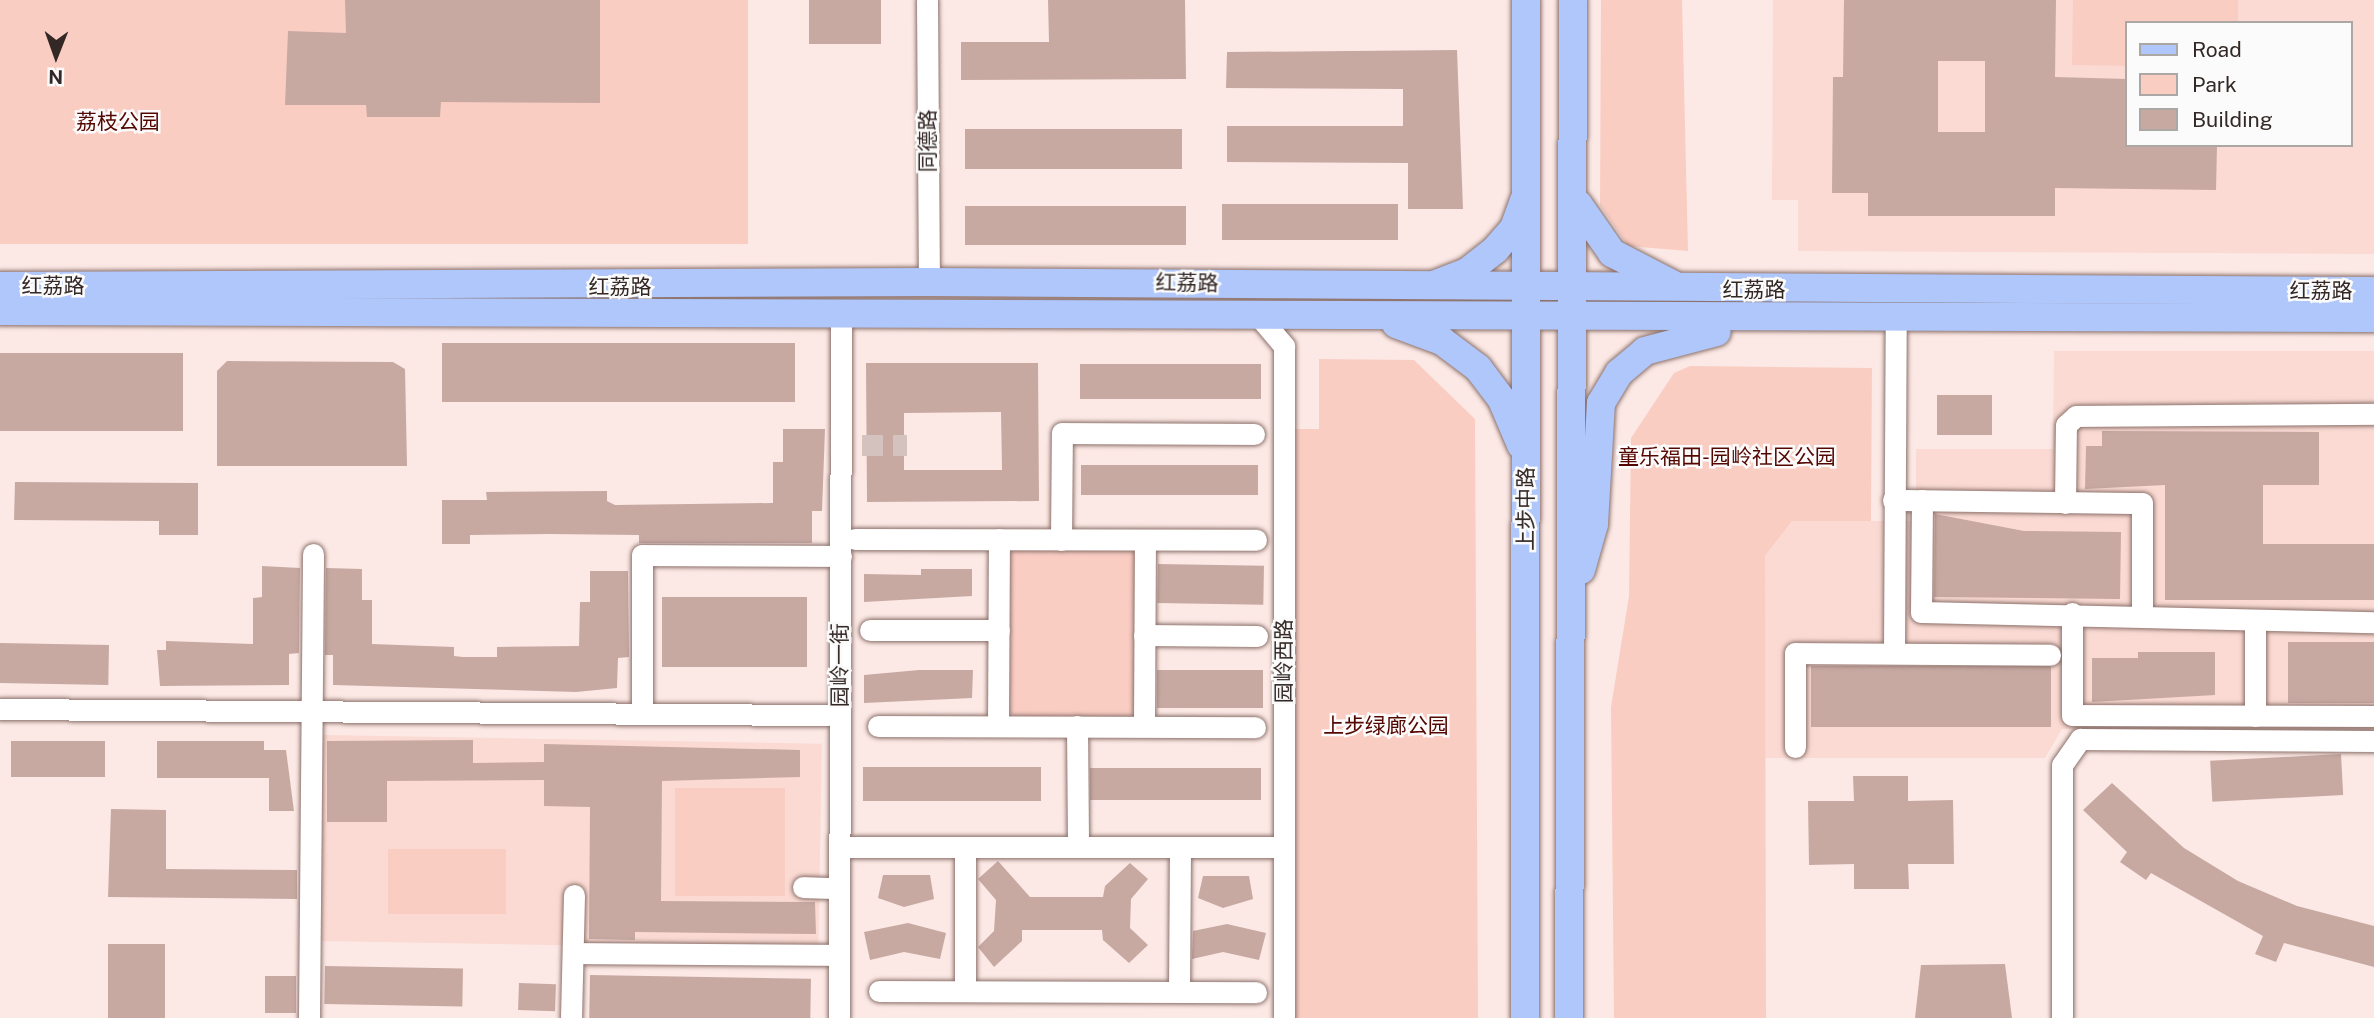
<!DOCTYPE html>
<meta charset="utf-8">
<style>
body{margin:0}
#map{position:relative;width:2374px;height:1018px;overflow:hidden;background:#fce9e5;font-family:"Public Sans","Noto Sans SC",sans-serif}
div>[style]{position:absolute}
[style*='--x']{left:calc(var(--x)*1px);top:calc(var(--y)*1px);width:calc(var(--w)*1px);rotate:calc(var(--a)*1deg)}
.built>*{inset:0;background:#fadad3;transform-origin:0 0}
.green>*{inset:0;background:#facdc3;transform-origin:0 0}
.building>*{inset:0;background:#c7a9a2;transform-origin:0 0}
.minor-tunnel>*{height:21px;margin-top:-10.5px;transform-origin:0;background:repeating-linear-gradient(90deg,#d4c2bf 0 21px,transparent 0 31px)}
.roads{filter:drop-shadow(0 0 2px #8c716b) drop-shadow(0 0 2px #8c716b)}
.minor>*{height:21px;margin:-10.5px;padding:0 10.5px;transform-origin:10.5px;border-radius:10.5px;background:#fff}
.major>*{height:28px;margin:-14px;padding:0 14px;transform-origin:14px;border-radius:14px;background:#b0c7fb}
span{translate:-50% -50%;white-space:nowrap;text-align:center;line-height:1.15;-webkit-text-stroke:5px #fbfbfb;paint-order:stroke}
.park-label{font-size:21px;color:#540700}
.street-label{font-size:21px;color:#332825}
.legend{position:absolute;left:2125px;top:21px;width:228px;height:126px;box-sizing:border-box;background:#fbfbfb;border:2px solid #aba7a5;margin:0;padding:9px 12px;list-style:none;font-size:21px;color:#332825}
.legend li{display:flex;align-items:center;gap:14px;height:35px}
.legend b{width:35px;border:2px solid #aba7a5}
.north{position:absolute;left:21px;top:21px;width:70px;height:70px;-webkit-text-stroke:5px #fbfbfb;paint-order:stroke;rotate:181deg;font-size:19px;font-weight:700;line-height:28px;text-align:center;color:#332825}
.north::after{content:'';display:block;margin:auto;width:24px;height:32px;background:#332825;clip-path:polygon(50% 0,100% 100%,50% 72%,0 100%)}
</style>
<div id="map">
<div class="built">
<i style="clip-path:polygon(evenodd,1773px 0,2374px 0,2374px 254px,1798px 251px,1798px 200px,1772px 200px,1773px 0,2127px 23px,2351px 23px,2351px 145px,2127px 145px,2127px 23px)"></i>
<i style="clip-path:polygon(2054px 351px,2374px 351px,2374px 730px,2062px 729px,2045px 758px,1765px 758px,1765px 556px,1792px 521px,1916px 521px,1916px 449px,2053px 449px)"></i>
<i style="left:323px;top:735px;width:499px;height:206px;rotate:1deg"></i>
</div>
<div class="green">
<i style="left:0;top:0;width:748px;height:244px"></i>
<i style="clip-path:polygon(1601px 0,1682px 0,1688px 251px,1628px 246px,1600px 205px)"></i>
<i style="clip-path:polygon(2073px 0,2238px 0,2238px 23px,2127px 23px,2127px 66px,2072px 65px)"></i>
<i style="clip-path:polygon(1319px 359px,1414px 360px,1475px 419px,1478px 1018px,1294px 1018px,1294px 429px,1319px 429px)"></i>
<i style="clip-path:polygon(1690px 366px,1872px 368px,1871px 521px,1792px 521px,1765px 556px,1766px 1018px,1614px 1018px,1611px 707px,1629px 596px,1631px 438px,1674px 373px)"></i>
<i style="clip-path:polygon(1016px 548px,1130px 548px,1137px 554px,1137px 711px,1130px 720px,1017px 719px,1006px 709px,1006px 557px)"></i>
<i style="left:675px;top:788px;width:110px;height:108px"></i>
<i style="left:388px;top:849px;width:118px;height:65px"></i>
</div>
<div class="building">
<i style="clip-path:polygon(345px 0,600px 0,600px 103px,441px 102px,440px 117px,367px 117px,366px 105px,285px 105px,288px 31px,346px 33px)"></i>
<i style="left:809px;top:0;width:72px;height:44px"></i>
<i style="clip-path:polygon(1048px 0,1185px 0,1186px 79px,961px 80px,961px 42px,1049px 42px)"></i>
<i style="clip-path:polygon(evenodd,1844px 0,2056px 0,2055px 77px,2127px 79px,2127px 145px,2217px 145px,2216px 190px,2055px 188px,2055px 216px,1868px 216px,1868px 193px,1832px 193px,1833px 77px,1843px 77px,1844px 0,1938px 61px,1985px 61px,1985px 132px,1938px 132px,1938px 61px)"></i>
<i style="clip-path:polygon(1457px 50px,1463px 209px,1408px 209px,1408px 163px,1227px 162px,1227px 126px,1403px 126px,1403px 89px,1226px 88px,1227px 52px)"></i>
<i style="left:1182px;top:129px;width:40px;height:217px;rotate:90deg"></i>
<i style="left:1222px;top:204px;width:176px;height:36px"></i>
<i style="left:965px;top:206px;width:221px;height:39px"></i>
<i style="left:442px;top:343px;width:353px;height:59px"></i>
<i style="left:0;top:353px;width:183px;height:78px"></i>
<i style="clip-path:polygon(227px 361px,393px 362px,405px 369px,407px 466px,217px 466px,217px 371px)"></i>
<i style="clip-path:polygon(evenodd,866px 363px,1038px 363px,1039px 501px,867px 502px,866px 363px,1001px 412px,1002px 470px,904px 470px,904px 413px,1001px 412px)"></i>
<i style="left:1080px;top:364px;width:181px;height:35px"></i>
<i style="left:1937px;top:395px;width:55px;height:40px"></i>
<i style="clip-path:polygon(783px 429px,825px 429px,822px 511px,812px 511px,812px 543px,639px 543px,639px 535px,549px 534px,470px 535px,470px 544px,442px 544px,442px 500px,487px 500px,486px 492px,607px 491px,607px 501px,615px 505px,773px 503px,773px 462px,783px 462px)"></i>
<i style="clip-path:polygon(2102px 431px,2319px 432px,2319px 485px,2263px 485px,2263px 544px,2374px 544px,2374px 600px,2165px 600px,2165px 485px,2085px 489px,2086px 446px,2102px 446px)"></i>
<i style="left:1258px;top:465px;width:30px;height:177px;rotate:90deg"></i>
<i style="clip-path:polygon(15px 482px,198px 483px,198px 535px,159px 535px,159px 521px,14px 520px)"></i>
<i style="clip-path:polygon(1935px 514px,2024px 531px,2121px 532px,2120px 599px,1934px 597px)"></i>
<i style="left:1158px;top:564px;width:106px;height:39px;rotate:1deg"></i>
<i style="clip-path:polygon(262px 566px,300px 568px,299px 653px,289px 654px,289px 685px,160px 686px,157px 650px,166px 650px,166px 641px,253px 644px,253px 598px,262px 597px)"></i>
<i style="clip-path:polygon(326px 568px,362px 569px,362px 600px,372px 600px,372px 644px,454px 647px,454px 656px,463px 657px,497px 657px,497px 647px,579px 646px,580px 602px,590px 602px,590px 571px,628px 571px,629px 657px,618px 658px,617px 688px,576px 692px,333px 685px,333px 655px,325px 655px)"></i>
<i style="clip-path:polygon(921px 569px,972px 569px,972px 596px,864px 602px,864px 574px,921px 575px)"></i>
<i style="left:662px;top:597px;width:145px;height:70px"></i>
<i style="left:2374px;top:642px;width:61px;height:86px;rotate:90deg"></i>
<i style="left:0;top:643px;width:109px;height:40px;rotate:1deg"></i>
<i style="clip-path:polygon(2138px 652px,2215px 652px,2215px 695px,2092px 702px,2092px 658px,2138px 658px)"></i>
<i style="left:1811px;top:666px;width:240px;height:61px"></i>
<i style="clip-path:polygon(919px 670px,973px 670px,972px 698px,864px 703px,864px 675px)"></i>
<i style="left:1157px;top:670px;width:106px;height:38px"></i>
<i style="clip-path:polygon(473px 740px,473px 763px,544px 762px,544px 744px,800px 750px,800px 777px,662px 781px,661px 901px,815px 902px,816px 934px,635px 932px,635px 940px,589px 939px,590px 807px,544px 806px,544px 780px,387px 781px,387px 822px,327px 822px,327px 741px)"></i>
<i style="left:11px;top:741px;width:94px;height:36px"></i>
<i style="clip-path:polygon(157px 741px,264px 741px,264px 750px,286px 750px,294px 811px,269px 811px,269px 778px,157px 778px)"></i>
<i style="left:2341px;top:754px;width:41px;height:131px;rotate:87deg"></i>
<i style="left:863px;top:767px;width:178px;height:34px"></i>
<i style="left:1090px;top:768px;width:171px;height:32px"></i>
<i style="clip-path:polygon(1853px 776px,1908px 776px,1908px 801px,1953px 800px,1954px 864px,1908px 864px,1909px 889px,1854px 889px,1854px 864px,1809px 865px,1808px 801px,1854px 801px)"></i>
<i style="clip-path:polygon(2112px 783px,2184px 848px,2238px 881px,2297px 906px,2374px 926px,2374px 967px,2284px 943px,2276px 962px,2255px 954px,2263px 936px,2151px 873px,2146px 880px,2120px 862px,2127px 852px,2083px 810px)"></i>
<i style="clip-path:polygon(111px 809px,166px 810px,166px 869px,297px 870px,297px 899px,108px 897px)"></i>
<i style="clip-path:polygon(998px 861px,1030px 897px,1103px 897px,1105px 886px,1130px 863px,1148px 879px,1131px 899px,1130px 928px,1148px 945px,1129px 963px,1103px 940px,1102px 930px,1022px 930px,1022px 941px,994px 967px,978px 947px,994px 931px,996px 900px,978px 879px)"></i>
<i style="clip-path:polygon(883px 875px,930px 875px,934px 899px,904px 907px,878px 898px)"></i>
<i style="clip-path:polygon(1203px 876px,1249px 876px,1253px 899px,1223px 908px,1198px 898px)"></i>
<i style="clip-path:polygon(908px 923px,946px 933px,940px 959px,904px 952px,870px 960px,864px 932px)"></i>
<i style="clip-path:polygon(1227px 924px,1266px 933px,1259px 960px,1223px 952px,1192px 959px,1193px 931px)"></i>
<i style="left:108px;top:944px;width:57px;height:74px"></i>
<i style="clip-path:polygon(2005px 964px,2012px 1018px,1915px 1018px,1921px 965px)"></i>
<i style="left:325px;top:966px;width:138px;height:38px;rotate:1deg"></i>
<i style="left:590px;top:975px;width:221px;height:43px;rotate:1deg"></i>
<i style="left:265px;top:976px;width:31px;height:37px"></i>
<i style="left:519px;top:983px;width:37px;height:27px;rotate:2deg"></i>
</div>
<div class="minor-tunnel">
<i style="--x:862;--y:445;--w:45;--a:0"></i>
</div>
<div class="roads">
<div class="minor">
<i style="--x:927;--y:0;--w:282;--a:89.6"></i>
<i style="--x:1257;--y:314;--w:42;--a:49.8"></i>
<i style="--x:1284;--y:346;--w:672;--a:90"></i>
<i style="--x:1893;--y:500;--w:249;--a:0.7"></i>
<i style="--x:2142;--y:503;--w:111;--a:90"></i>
<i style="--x:1922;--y:500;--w:112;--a:90.5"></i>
<i style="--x:1921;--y:612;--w:453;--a:1.3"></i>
<i style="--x:2065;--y:503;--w:78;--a:-89.3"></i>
<i style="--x:2066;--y:425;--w:13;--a:-42"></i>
<i style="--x:2076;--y:416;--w:298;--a:-0.4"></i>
<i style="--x:855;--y:539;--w:401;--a:0.1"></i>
<i style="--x:1061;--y:540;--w:107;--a:-89.5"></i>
<i style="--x:1062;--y:433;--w:192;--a:0.3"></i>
<i style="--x:2072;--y:613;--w:102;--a:90"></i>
<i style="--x:2072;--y:715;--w:302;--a:0.2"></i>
<i style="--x:870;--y:630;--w:129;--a:0"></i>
<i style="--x:1144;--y:635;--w:113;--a:0.5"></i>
<i style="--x:1894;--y:653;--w:333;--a:-89.7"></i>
<i style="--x:0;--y:709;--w:828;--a:0.42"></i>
<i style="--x:642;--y:713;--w:158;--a:-90"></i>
<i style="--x:642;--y:555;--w:199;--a:0.3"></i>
<i style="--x:2255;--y:716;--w:94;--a:-90"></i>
<i style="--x:878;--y:726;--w:377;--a:0.2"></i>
<i style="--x:998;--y:726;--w:187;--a:-89.7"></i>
<i style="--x:1077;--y:726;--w:121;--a:89.5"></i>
<i style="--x:1144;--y:726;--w:186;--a:-89.7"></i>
<i style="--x:1795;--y:747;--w:94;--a:-90"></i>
<i style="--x:1795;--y:653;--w:255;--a:0.4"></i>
<i style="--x:840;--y:847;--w:444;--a:0"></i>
<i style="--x:803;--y:887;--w:36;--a:2"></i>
<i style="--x:573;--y:953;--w:266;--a:0.4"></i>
<i style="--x:879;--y:991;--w:377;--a:0.2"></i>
<i style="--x:965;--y:991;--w:144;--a:-90"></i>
<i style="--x:1179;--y:992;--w:145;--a:-89.6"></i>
<i style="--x:309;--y:1018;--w:464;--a:-89.5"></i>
<i style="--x:571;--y:1018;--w:123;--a:-88.6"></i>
<i style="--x:839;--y:1018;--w:706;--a:-89.84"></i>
<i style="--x:2062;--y:1018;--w:253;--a:-90"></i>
<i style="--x:2062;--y:765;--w:32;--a:-55"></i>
<i style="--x:2080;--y:739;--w:294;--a:0.4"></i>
</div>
<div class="major">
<i style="--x:1578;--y:204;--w:60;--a:55.2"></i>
<i style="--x:1612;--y:253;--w:70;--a:27.3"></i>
<i style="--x:1436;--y:284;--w:33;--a:-21"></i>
<i style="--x:1467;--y:272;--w:36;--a:-38"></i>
<i style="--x:1495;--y:250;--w:29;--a:-49"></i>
<i style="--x:1514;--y:228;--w:30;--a:-70"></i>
<i style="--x:0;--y:286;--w:929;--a:-0.25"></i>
<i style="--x:929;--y:282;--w:1445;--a:0.36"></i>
<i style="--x:0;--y:311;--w:2374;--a:0.17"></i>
<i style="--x:1396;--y:324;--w:49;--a:20.3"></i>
<i style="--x:1442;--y:341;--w:45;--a:36.9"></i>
<i style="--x:1478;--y:368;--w:40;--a:53"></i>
<i style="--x:1502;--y:400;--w:49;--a:67.1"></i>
<i style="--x:1581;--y:570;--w:48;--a:-74.2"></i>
<i style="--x:1594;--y:524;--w:121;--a:-86.7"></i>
<i style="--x:1601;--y:403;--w:35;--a:-59"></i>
<i style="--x:1619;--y:373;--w:34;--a:-40"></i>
<i style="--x:1645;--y:351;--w:74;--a:-14.8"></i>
<i style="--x:1525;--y:1018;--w:1018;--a:-89.94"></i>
<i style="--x:1569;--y:1018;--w:1018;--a:-89.77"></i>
</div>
</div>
<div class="park-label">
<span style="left:118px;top:122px">荔枝公园</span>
<span style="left:1727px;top:457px">童乐福田-园岭社区公园</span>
<span style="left:1386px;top:726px">上步绿廊公园</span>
</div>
<div class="street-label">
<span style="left:928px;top:141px;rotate:-90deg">同德路</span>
<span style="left:1187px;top:283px;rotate:1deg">红荔路</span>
<span style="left:53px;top:286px">红荔路</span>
<span style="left:620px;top:287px">红荔路</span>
<span style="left:1754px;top:290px">红荔路</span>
<span style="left:2321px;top:291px">红荔路</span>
<span style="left:1526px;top:509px;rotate:-90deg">上步中路</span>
<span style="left:1284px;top:661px;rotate:-90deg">园岭西路</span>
<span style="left:840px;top:665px;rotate:-90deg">园岭一街</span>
</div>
<ul class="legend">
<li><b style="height:9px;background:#b0c7fb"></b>Road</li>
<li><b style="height:19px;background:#facdc3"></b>Park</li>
<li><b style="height:19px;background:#c7a9a2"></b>Building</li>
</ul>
<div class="north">N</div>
</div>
